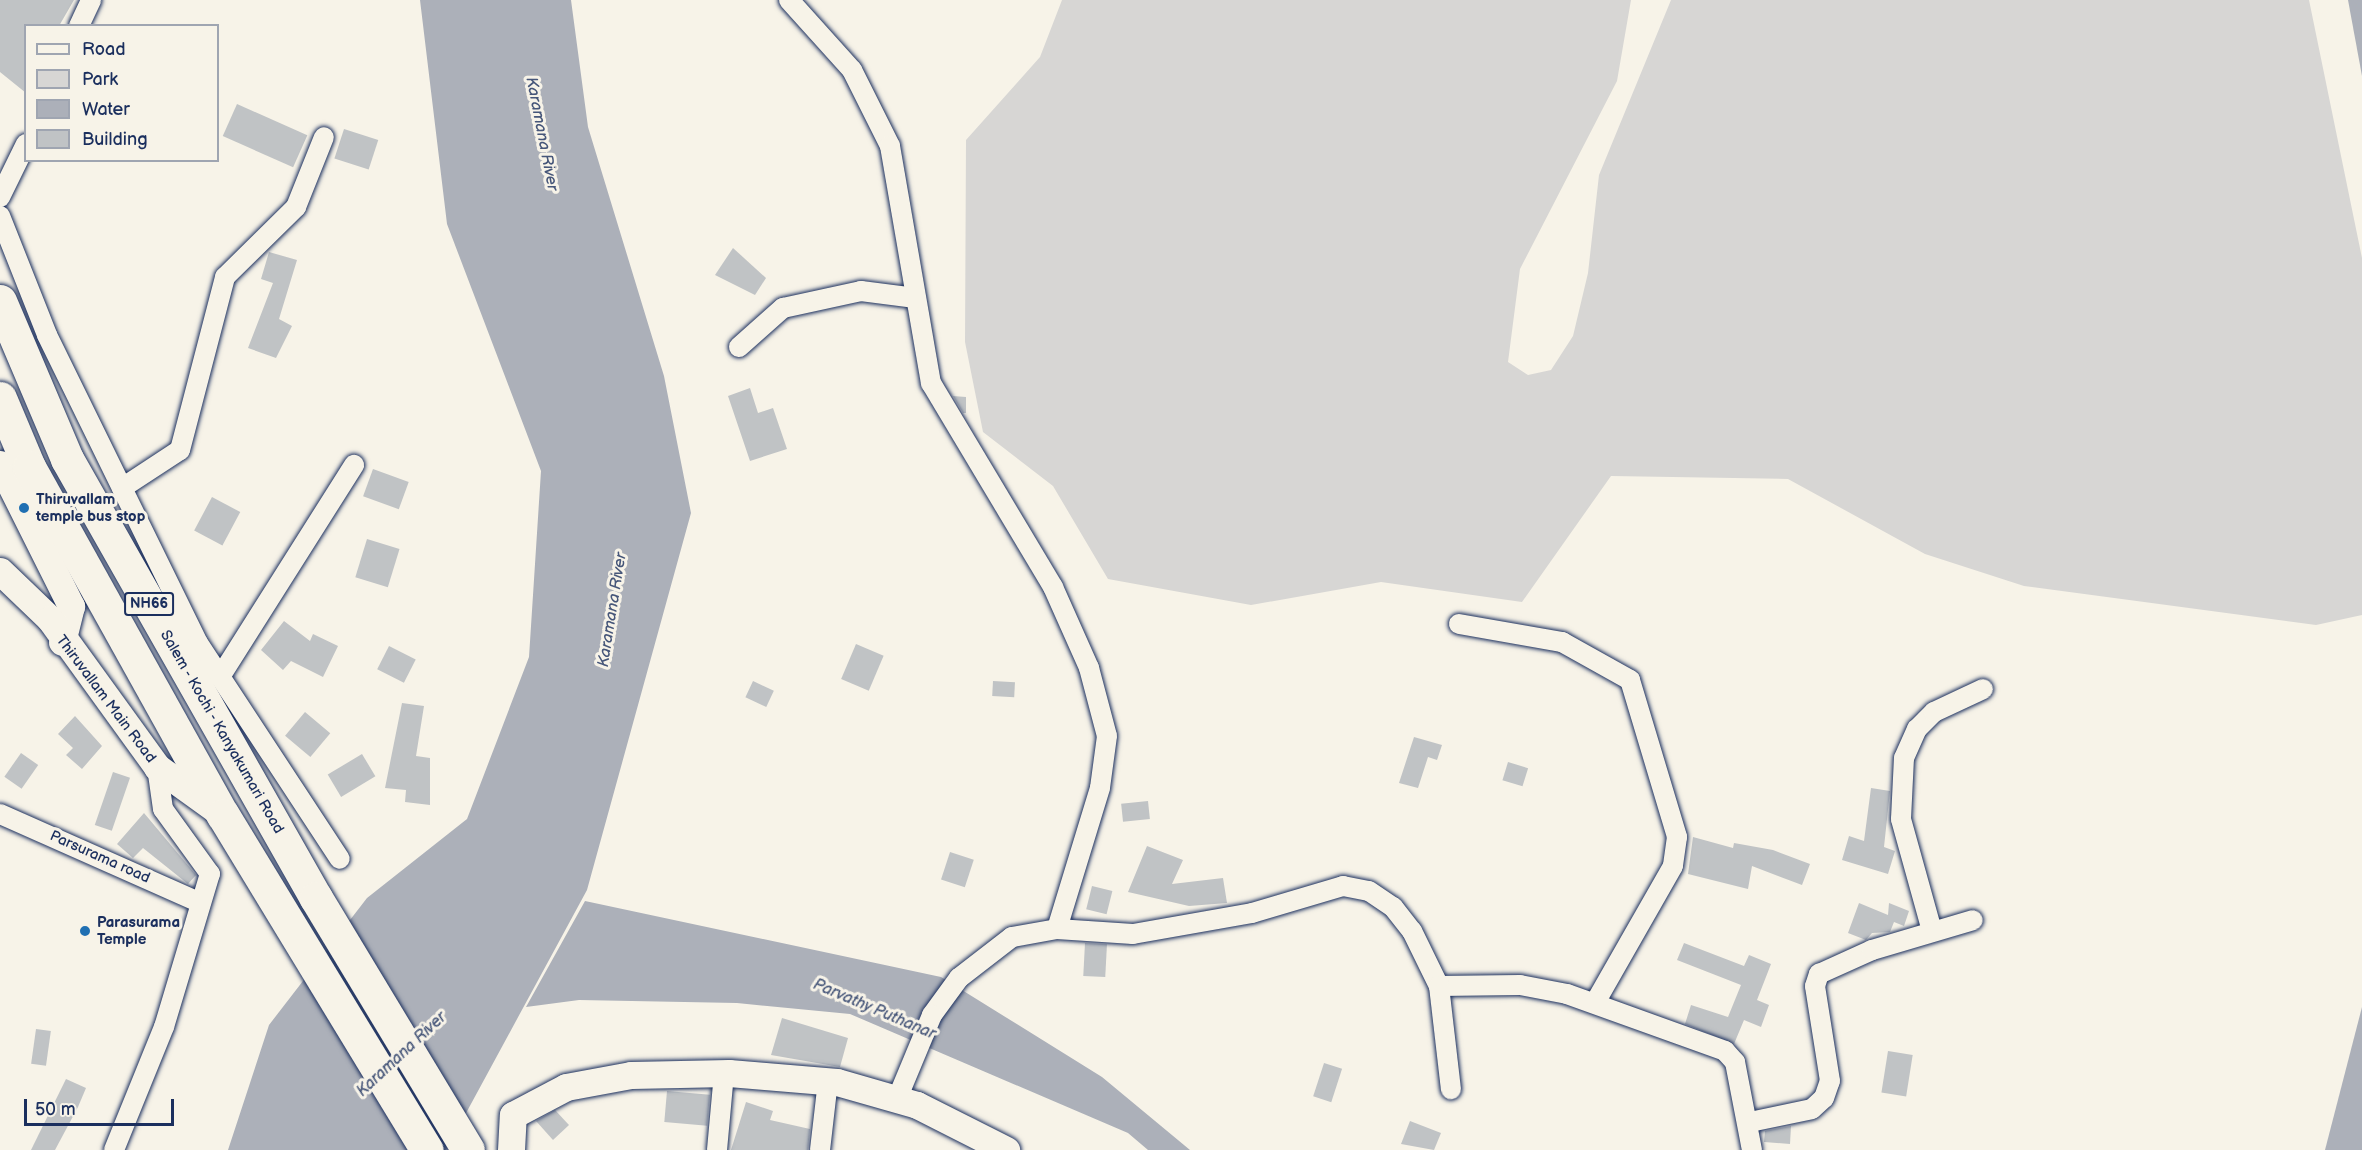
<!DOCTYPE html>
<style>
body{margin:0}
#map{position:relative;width:2362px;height:1150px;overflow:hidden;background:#f7f3e8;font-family:"Balsamiq Sans",sans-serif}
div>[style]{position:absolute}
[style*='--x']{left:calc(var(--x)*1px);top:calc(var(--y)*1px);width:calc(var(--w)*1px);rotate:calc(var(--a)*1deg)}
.green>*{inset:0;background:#d7d6d4}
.water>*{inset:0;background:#acb0b9}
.building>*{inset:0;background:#c0c3c5;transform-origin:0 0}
.roads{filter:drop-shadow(0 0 2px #1b2f5e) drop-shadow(0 0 2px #1b2f5e)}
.street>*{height:20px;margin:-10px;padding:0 10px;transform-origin:10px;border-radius:10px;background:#f7f3e8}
.secondary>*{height:27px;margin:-13.5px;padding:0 13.5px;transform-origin:13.5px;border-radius:13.5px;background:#f7f3e8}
.highway>*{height:33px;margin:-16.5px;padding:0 16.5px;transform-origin:16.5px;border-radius:16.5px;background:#f7f3e8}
.dots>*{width:16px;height:16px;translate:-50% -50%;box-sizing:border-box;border:3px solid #f7f3e8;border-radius:50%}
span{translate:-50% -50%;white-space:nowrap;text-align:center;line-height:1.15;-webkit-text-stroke:6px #f7f3e8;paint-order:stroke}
.shield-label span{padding:2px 4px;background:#f7f3e8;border:2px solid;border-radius:4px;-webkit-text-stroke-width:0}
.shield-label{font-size:14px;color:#1b2f5e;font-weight:700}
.poi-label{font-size:15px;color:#1b2f5e;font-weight:700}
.left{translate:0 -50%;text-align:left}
.street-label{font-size:15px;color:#1b2f5e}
.water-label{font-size:16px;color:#465679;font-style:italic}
.legend{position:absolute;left:24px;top:24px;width:195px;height:138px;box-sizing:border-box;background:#f7f3e8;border:2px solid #9fa5b1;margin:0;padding:8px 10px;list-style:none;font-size:18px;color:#1b2f5e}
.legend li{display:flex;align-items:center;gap:12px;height:30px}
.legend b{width:30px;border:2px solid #9fa5b1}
.scale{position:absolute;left:24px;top:1099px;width:150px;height:27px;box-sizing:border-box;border:3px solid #1b2f5e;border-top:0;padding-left:8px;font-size:18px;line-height:21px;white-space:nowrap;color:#1b2f5e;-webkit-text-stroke:4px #f7f3e8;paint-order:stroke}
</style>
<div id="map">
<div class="green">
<i style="clip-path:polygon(1062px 0,1631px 0,1617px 81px,1520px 269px,1508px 362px,1528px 375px,1551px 370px,1573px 336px,1588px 273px,1599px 175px,1671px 0,2309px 0,2362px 258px,2362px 615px,2316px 625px,2024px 586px,1925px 554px,1788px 479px,1611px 476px,1522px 602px,1381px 582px,1251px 605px,1108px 579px,1053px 486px,983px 432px,965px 342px,966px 140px,1040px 57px)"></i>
</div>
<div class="water">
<i style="clip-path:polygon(420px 0,571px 0,588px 127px,664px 376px,691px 513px,587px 890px,446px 1150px,228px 1150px,269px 1025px,367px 898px,467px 819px,529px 657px,541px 471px,447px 224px)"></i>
<i style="clip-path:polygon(2348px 0,2362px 0,2362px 76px)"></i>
<i style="clip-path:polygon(585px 901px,941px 977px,1102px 1077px,1190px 1150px,1148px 1150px,1128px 1133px,850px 1014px,737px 1003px,579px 1000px,526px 1007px)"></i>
<i style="clip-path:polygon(2362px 1007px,2362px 1150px,2325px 1150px)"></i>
</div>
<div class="building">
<i style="clip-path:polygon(0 0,74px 0,59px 26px,26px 26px,26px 93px,0 72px)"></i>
<i style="left:237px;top:104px;width:77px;height:35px;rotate:24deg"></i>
<i style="left:344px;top:129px;width:36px;height:31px;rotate:18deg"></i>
<i style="clip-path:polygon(733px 248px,766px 278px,755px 295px,715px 275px)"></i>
<i style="clip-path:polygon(269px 252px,297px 260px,279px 319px,292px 326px,276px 358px,248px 348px,273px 283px,261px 279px)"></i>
<i style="clip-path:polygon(750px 388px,758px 413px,773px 408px,787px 449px,750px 461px,728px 396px)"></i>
<i style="clip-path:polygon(953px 396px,966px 397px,966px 413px,963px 413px)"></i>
<i style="left:373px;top:469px;width:38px;height:29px;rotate:20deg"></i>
<i style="left:212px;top:497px;width:32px;height:38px;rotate:28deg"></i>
<i style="left:367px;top:539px;width:34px;height:40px;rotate:17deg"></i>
<i style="clip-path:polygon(284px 621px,310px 641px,313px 634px,338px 646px,323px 677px,291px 661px,283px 670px,261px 650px)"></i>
<i style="left:856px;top:644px;width:30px;height:38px;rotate:23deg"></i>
<i style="left:389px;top:646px;width:30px;height:26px;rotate:27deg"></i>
<i style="left:753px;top:681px;width:23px;height:18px;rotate:25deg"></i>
<i style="left:993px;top:681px;width:22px;height:15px;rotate:3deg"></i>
<i style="clip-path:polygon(402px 703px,424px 706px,416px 756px,430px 758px,430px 805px,405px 802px,406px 790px,385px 788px)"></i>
<i style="left:305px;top:712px;width:33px;height:31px;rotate:40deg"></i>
<i style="clip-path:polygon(75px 716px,102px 746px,82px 769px,66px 755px,73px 748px,58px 734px)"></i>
<i style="clip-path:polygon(1414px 737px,1442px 745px,1437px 760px,1428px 757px,1418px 788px,1399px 783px)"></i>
<i style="left:21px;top:753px;width:21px;height:29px;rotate:35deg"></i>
<i style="left:362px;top:754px;width:26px;height:40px;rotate:59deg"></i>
<i style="left:1508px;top:762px;width:21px;height:19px;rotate:17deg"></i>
<i style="left:113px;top:772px;width:18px;height:56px;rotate:19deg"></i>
<i style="clip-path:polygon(1871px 788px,1890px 791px,1884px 847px,1895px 851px,1888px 874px,1842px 860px,1849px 836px,1864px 841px)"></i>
<i style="left:1148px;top:801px;width:18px;height:27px;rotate:84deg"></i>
<i style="clip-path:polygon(144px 813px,196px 875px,188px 884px,143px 848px,133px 858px,117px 844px)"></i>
<i style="clip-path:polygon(1693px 837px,1733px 848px,1734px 843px,1773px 850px,1810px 864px,1802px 885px,1752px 866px,1748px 889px,1688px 874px)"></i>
<i style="clip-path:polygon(1147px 846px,1183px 860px,1172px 884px,1223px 878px,1227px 903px,1189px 906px,1128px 892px)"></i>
<i style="left:950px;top:852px;width:25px;height:29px;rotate:18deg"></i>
<i style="left:1092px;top:886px;width:21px;height:24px;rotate:14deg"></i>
<i style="clip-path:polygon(1859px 903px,1888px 915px,1889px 903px,1909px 911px,1904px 926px,1894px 922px,1890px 932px,1872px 933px,1866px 940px,1848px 933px)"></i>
<i style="left:1085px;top:943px;width:22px;height:33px;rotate:3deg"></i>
<i style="clip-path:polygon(1684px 943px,1744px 966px,1749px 955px,1771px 964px,1757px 1000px,1769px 1005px,1761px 1027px,1744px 1020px,1734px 1044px,1685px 1024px,1691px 1005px,1728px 1017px,1741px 985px,1677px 960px)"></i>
<i style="clip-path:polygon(782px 1018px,848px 1038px,840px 1067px,771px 1055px)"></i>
<i style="left:36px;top:1029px;width:15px;height:35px;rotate:8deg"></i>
<i style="left:1888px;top:1051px;width:25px;height:42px;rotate:9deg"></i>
<i style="left:1324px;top:1063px;width:19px;height:35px;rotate:18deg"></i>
<i style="clip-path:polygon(66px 1079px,86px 1088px,78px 1107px,55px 1150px,31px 1150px)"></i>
<i style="left:667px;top:1091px;width:43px;height:31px;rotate:5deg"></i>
<i style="clip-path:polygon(746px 1102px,773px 1111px,770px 1120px,810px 1129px,808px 1150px,731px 1150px)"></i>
<i style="clip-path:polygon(555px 1110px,569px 1125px,553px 1140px,536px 1121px)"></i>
<i style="clip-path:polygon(1410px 1121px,1441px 1133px,1434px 1150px,1401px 1144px)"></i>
<i style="clip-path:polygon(1791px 1126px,1790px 1144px,1764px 1142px,1765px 1131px)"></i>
</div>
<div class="roads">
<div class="street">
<i style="--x:789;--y:0;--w:94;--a:48"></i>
<i style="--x:852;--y:70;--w:85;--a:63.4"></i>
<i style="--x:890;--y:146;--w:241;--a:80.2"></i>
<i style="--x:931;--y:383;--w:238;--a:59.1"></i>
<i style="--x:1053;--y:587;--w:89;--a:66"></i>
<i style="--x:1089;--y:668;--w:70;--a:75.2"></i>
<i style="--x:1107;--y:736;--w:52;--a:97.7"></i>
<i style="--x:1100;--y:788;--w:147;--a:107"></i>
<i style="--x:1057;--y:929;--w:46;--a:169.9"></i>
<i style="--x:1012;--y:937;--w:67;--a:142.3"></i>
<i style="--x:959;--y:978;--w:46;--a:126.1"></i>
<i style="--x:932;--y:1015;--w:91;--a:112.6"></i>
<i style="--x:79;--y:26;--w:29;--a:-65"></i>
<i style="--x:0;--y:197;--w:59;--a:-63.9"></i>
<i style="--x:0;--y:216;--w:128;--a:68.4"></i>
<i style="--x:47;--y:335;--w:343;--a:63.9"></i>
<i style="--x:198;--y:643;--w:258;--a:56.7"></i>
<i style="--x:739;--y:347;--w:59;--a:-41.6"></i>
<i style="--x:783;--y:308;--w:80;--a:-12.3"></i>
<i style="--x:861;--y:291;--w:55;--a:7.3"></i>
<i style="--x:122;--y:488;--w:69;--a:-33.2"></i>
<i style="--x:180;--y:450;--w:179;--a:-75.4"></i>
<i style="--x:225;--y:277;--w:100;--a:-44.6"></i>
<i style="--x:296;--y:207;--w:75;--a:-68.2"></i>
<i style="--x:1459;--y:624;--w:105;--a:9.9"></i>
<i style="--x:1562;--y:642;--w:78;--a:29.2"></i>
<i style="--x:1630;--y:680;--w:164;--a:73.3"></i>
<i style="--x:1677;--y:837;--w:29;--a:98"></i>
<i style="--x:1673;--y:866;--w:158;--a:119.7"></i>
<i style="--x:220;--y:677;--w:251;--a:-57.7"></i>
<i style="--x:0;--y:814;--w:218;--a:23.9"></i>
<i style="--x:1057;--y:929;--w:76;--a:3.8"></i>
<i style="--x:1133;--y:934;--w:121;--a:-10"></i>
<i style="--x:1252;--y:913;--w:95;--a:-16.5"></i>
<i style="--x:1343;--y:886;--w:26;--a:11"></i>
<i style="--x:1369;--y:891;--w:29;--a:34"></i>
<i style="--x:1393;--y:907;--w:31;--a:52"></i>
<i style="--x:1412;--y:931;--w:61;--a:63.9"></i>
<i style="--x:1439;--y:986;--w:81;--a:-0.7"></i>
<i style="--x:1520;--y:985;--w:48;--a:10.8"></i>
<i style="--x:1567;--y:994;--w:168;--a:19.8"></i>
<i style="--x:1725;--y:1051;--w:15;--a:48"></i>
<i style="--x:1735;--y:1062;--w:90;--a:79.1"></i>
<i style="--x:1932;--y:931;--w:116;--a:-105.5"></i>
<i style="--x:1901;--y:819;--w:61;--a:-87.2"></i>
<i style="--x:1904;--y:758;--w:32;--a:-66"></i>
<i style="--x:1917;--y:729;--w:24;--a:-45"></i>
<i style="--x:1934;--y:712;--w:54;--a:-25.1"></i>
<i style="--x:1439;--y:986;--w:104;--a:83.4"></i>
<i style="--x:1750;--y:1122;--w:63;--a:-11.8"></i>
<i style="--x:1812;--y:1109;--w:16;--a:-43"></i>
<i style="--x:1824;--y:1098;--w:18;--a:-71"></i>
<i style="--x:1830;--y:1081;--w:96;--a:-99"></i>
<i style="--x:1815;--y:986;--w:13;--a:-72"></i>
<i style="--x:1819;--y:974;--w:58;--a:-24.4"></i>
<i style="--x:1872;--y:950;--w:105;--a:-16.5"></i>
<i style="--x:114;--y:1150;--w:133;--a:-67.9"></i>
<i style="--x:164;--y:1027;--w:160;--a:-73.3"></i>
<i style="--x:210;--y:874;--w:80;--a:-125.9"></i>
<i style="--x:163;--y:809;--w:42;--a:-98.1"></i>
<i style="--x:717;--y:1150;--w:77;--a:-84.8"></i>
<i style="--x:820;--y:1150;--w:69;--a:-83.4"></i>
</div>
<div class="secondary">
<i style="--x:0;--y:464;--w:159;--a:63.4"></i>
<i style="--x:71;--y:606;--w:37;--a:104"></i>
<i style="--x:0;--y:571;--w:69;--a:43.8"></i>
<i style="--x:50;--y:619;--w:183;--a:54.1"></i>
<i style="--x:157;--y:767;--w:80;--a:35.9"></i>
<i style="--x:511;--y:1150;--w:35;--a:-87"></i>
<i style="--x:513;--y:1115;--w:60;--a:-27.8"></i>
<i style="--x:566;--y:1087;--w:66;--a:-10.5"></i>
<i style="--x:631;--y:1075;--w:98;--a:-1.2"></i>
<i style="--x:729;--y:1073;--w:108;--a:4.8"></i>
<i style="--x:837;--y:1082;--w:83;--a:16"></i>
<i style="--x:917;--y:1105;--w:100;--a:26.8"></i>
</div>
<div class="highway">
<i style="--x:0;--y:301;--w:172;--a:67"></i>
<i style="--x:67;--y:459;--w:505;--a:60.44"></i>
<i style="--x:316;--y:898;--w:294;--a:58.9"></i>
<i style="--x:0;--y:398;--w:75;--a:67.2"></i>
<i style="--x:29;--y:467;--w:398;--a:60.9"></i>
<i style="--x:223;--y:815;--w:392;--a:58.7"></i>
</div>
</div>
<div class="dots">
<i style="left:24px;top:508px;background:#1f6fb2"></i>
<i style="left:85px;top:931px;background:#1f6fb2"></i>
</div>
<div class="shield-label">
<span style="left:149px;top:604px">NH66</span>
</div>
<div class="poi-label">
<span class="left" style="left:36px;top:508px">Thiruvallam<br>temple bus stop</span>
<span class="left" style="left:97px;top:931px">Parasurama<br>Temple</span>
</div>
<div class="street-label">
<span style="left:106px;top:699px;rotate:53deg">Thiruvallam Main Road</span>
<span style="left:222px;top:732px;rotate:60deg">Salem - Kochi - Kanyakumari Road</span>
<span style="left:100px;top:857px;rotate:24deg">Parsurama road</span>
</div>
<div class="water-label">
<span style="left:541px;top:134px;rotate:79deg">Karamana River</span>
<span style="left:613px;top:610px;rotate:-81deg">Karamana River</span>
<span style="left:874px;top:1010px;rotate:23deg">Parvathy Puthanar</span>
<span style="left:402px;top:1055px;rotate:-43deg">Karamana River</span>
</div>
<ul class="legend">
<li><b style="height:8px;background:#f7f3e8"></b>Road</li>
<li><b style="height:16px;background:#d7d6d4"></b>Park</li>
<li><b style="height:16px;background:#acb0b9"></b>Water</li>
<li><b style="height:16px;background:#c0c3c5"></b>Building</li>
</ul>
<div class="scale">50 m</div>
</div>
